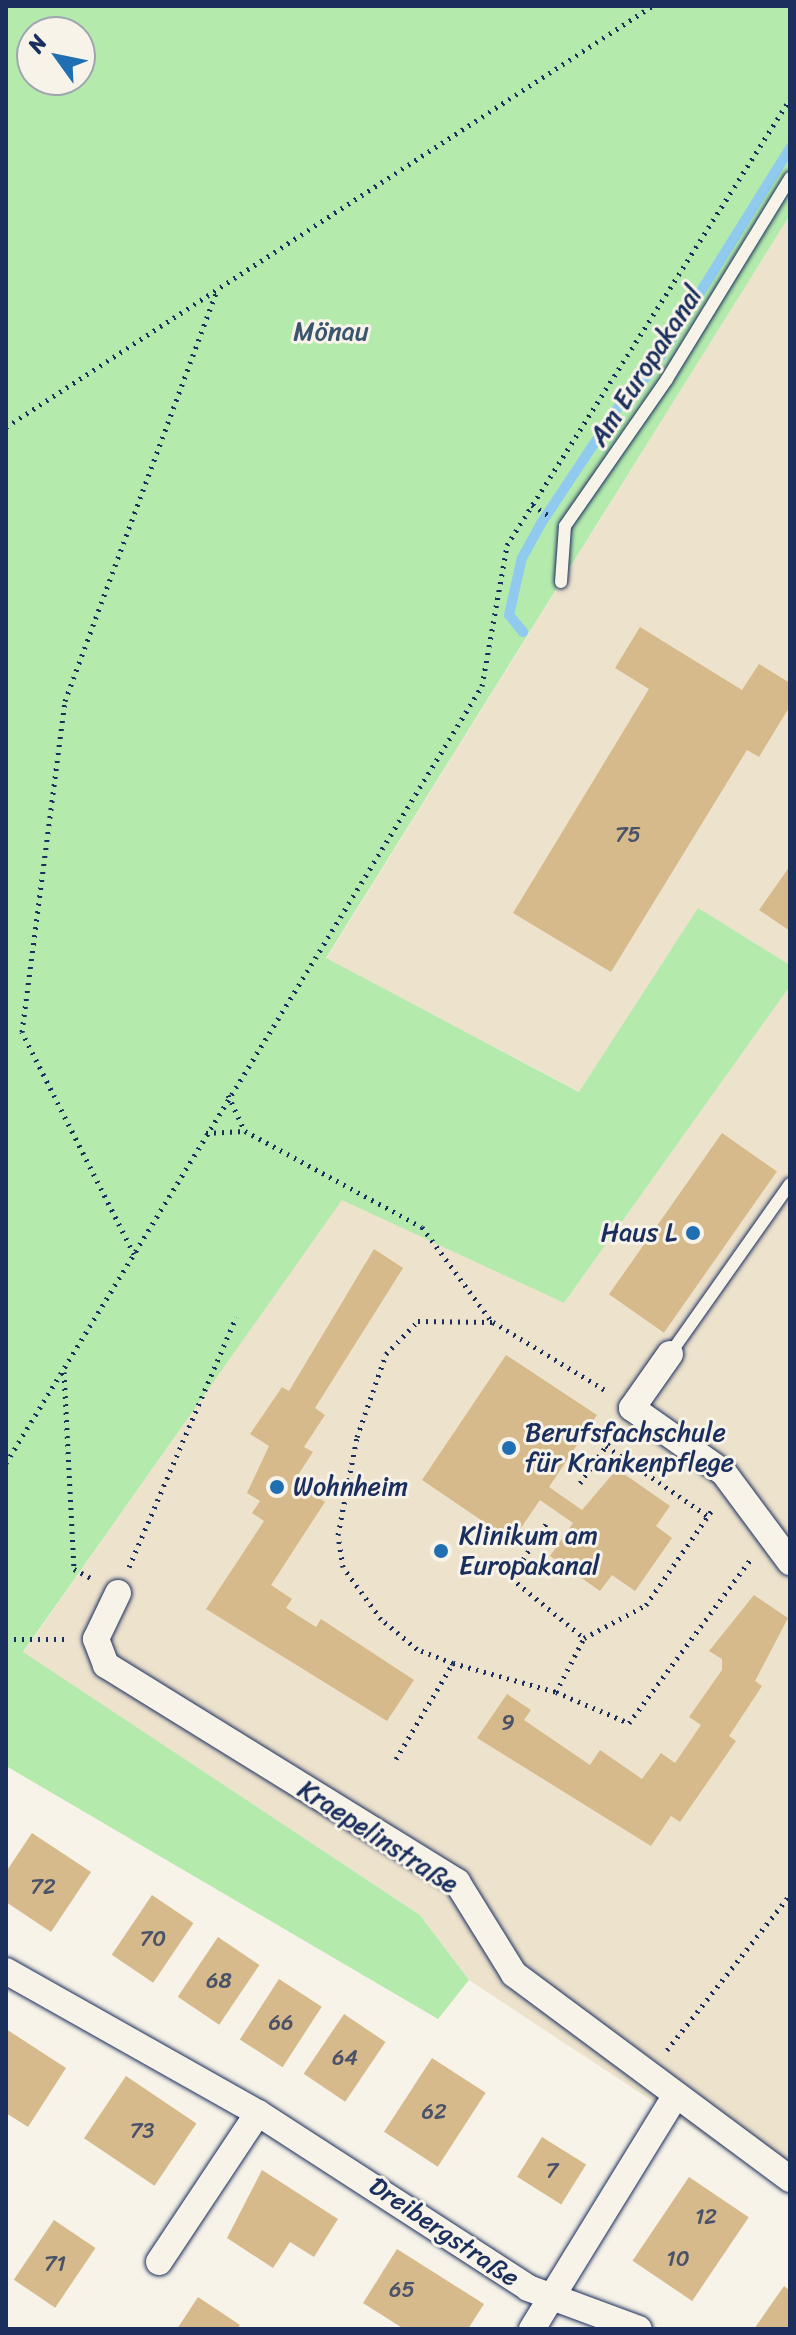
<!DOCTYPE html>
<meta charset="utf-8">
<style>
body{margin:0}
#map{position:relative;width:796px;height:2335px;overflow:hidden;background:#f7f3e8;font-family:Sriracha,sans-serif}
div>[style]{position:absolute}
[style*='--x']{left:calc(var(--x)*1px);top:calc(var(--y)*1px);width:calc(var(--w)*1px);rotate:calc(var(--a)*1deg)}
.built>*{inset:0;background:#ede2cc}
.green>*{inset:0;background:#b4ebad}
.stream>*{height:10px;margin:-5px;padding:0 5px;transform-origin:5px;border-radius:5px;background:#90caef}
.building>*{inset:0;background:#d7ba8b;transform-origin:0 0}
.path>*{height:5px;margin-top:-2.5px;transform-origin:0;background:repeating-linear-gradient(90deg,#1b2f5e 0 2px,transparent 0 8px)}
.roads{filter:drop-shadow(0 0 2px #1b2f5e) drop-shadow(0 0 2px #1b2f5e)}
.service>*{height:12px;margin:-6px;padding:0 6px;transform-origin:6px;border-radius:6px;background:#f7f3e8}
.minor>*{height:26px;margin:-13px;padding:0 13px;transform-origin:13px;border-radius:13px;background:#f7f3e8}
.dots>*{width:22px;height:22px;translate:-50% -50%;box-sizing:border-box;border:4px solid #f7f3e8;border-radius:50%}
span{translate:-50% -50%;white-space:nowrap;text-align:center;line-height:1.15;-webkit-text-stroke:6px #f7f3e8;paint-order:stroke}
.number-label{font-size:22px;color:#4a5269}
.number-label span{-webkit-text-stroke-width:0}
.park-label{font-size:26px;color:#3a556e}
.street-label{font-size:26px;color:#1b2f5e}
.poi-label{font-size:26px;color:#1b2f5e}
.right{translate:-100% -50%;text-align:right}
.left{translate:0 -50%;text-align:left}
.frame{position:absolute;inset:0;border:8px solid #1b2f5e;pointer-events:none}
.north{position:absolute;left:16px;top:16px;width:80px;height:80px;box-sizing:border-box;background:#f7f3e8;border:2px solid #9fa5b1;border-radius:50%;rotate:303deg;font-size:22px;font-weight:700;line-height:32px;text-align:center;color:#1b2f5e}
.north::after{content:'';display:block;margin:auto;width:28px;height:36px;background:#1f6fb2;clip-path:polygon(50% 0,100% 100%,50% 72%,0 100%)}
</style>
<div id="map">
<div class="built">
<i style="clip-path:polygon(790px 215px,790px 965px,698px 909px,580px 1092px,326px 959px)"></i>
<i style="clip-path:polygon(790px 986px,790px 2192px,469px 1980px,420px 1915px,23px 1653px,342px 1199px,564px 1303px)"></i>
</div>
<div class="green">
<i style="clip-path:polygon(evenodd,6px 6px,790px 6px,790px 215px,326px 958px,579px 1092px,698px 908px,790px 965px,790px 986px,564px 1303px,342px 1200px,23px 1652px,420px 1915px,469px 1980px,438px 2019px,6px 1766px,6px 6px,32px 32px,80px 32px,80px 80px,32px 80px,32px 32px)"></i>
</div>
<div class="stream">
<i style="--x:523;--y:632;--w:22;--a:-129"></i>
<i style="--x:509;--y:615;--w:58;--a:-77.2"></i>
<i style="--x:522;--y:558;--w:38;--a:-61"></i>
<i style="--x:540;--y:525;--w:150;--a:-56.4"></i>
<i style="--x:623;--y:400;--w:38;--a:-45"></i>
<i style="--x:650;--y:373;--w:265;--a:-58.1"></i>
</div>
<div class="building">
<i style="clip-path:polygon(640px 627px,742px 690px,759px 664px,790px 683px,790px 706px,759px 757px,747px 750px,611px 972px,513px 913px,649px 689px,615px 668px)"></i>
<i style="clip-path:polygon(790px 866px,790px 931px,759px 910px)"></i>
<i style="left:722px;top:1133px;width:67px;height:197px;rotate:35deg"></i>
<i style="clip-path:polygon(374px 1249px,403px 1268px,315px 1408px,325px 1415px,304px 1447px,313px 1452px,294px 1481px,325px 1502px,271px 1585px,292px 1599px,286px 1608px,316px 1627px,321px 1619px,414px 1680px,387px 1721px,206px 1609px,264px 1521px,252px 1513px,260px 1501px,247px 1493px,269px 1446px,250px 1434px,282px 1387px,289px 1391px)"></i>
<i style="clip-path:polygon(506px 1355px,597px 1415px,549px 1487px,582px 1510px,617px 1469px,670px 1506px,656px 1526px,672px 1538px,635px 1591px,612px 1575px,600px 1591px,550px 1556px,573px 1523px,540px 1500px,512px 1541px,422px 1480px)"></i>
<i style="clip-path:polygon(754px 1595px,788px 1618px,755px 1681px,762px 1686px,729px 1736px,736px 1741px,680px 1822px,671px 1816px,651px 1846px,477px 1738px,507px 1694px,531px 1710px,524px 1720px,590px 1765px,600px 1750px,642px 1779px,661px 1753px,675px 1763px,701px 1725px,689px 1717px,722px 1670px,722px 1659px,709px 1651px)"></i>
<i style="clip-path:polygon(32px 1833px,91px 1872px,51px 1932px,6px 1902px,6px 1872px)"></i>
<i style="left:152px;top:1895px;width:50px;height:72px;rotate:34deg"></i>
<i style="left:218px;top:1937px;width:50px;height:72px;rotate:34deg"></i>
<i style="left:279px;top:1979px;width:51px;height:72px;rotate:33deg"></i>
<i style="left:344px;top:2014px;width:50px;height:72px;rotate:34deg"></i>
<i style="clip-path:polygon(6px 2029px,66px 2068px,28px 2127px,6px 2113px)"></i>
<i style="left:432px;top:2058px;width:64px;height:88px;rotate:33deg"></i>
<i style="left:126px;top:2076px;width:85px;height:75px;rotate:34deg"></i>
<i style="left:542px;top:2137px;width:52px;height:47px;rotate:32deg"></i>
<i style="clip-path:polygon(262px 2170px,338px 2219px,314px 2257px,290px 2242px,273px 2268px,227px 2238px)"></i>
<i style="left:689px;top:2177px;width:72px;height:101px;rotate:34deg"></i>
<i style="left:54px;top:2220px;width:50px;height:72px;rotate:34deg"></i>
<i style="clip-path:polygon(397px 2249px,484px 2304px,468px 2329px,404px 2329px,363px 2303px)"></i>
<i style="clip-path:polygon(784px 2286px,790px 2291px,790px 2329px,754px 2329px)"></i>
<i style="clip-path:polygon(198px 2297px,240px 2325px,237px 2329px,177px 2329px)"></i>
</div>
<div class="path">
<i style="--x:6;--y:427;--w:771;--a:-33.09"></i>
<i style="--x:532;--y:505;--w:19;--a:32"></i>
<i style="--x:228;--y:1095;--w:40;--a:65"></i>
<i style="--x:245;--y:1131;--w:201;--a:28.5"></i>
<i style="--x:422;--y:1227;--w:118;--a:53.6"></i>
<i style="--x:206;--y:1133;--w:39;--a:-3"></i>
<i style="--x:134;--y:1254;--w:249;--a:-116.8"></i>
<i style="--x:22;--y:1032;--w:334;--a:-82.6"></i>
<i style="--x:65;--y:701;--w:436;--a:-69.7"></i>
<i style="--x:64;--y:1372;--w:197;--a:87.1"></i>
<i style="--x:74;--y:1569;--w:21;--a:28"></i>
<i style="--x:606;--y:1446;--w:124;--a:34.5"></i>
<i style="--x:6;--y:1463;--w:911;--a:-58.51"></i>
<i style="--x:482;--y:686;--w:143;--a:-79.9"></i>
<i style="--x:507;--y:545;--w:528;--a:-57.6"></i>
<i style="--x:580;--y:1483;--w:62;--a:-54.8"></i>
<i style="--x:546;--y:1524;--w:64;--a:122.9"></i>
<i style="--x:511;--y:1578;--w:94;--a:39.4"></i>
<i style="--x:129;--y:1567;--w:272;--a:-66.8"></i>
<i style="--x:6;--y:1639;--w:63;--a:0"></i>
<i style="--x:453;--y:1663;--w:107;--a:15.7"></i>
<i style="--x:556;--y:1692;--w:79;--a:23"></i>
<i style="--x:629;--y:1723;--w:204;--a:-53.4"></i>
<i style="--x:556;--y:1692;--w:61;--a:-62.6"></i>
<i style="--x:584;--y:1638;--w:70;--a:-28"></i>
<i style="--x:646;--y:1605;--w:119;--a:-55.2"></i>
<i style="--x:396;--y:1759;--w:112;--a:-59.3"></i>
<i style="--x:453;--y:1663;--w:39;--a:-159"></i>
<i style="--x:417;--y:1649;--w:47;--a:-140.2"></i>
<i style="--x:381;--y:1619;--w:64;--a:-126.2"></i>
<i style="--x:343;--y:1567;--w:32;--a:-99"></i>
<i style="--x:338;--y:1535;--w:100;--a:-79"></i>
<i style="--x:357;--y:1437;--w:88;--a:-70.7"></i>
<i style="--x:386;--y:1354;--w:46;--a:-45.9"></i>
<i style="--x:418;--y:1321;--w:75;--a:0.8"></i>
<i style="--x:493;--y:1322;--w:135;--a:31.3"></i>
<i style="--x:667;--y:2050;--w:198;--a:-51.6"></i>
</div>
<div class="roads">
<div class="service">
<i style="--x:561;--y:582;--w:56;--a:-85.9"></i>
<i style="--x:565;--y:526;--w:179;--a:-55.2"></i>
<i style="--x:667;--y:379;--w:236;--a:-58.5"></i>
<i style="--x:670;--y:1354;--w:208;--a:-54.8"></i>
</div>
<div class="minor">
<i style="--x:670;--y:1354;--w:66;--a:125.1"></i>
<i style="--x:632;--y:1408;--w:113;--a:35.2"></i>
<i style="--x:724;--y:1473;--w:111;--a:53.4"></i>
<i style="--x:118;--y:1593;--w:51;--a:115.6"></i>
<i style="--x:96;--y:1639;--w:28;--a:69"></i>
<i style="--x:106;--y:1665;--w:413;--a:31.7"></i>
<i style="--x:457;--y:1882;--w:108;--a:58.2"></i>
<i style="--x:514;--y:1974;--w:344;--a:36.6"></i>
<i style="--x:6;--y:1971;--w:289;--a:29.4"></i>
<i style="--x:258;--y:2113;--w:322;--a:32.9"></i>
<i style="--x:528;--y:2288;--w:118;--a:20.3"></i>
<i style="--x:159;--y:2262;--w:179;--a:-56.4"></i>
<i style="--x:532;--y:2329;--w:271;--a:-58.4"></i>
</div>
</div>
<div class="dots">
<i style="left:693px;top:1233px;background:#1f6fb2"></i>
<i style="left:509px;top:1448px;background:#1f6fb2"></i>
<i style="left:277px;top:1487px;background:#1f6fb2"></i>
<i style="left:441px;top:1551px;background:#1f6fb2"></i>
</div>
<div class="number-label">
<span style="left:628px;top:835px">75</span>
<span style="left:508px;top:1723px">9</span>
<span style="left:43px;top:1887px">72</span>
<span style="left:153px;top:1939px">70</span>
<span style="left:219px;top:1981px">68</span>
<span style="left:281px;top:2023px">66</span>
<span style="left:345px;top:2058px">64</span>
<span style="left:434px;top:2112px">62</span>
<span style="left:142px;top:2131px">73</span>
<span style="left:552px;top:2171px">7</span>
<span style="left:706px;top:2217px">12</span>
<span style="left:678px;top:2259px">10</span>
<span style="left:55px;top:2264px">71</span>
<span style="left:402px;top:2290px">65</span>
</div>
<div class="park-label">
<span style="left:331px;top:332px">Mönau</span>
</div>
<div class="street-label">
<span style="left:646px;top:366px;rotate:-57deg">Am Europakanal</span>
<span style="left:378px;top:1837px;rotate:33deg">Kraepelinstraße</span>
<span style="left:444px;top:2232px;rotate:34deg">Dreibergstraße</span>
</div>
<div class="poi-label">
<span class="right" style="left:677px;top:1233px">Haus L</span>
<span class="left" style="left:525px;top:1448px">Berufsfachschule<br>für Krankenpflege</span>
<span class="left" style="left:293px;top:1487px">Wohnheim</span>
<span class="left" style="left:459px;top:1551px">Klinikum am<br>Europakanal</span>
</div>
<div class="frame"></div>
<div class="north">N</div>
</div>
